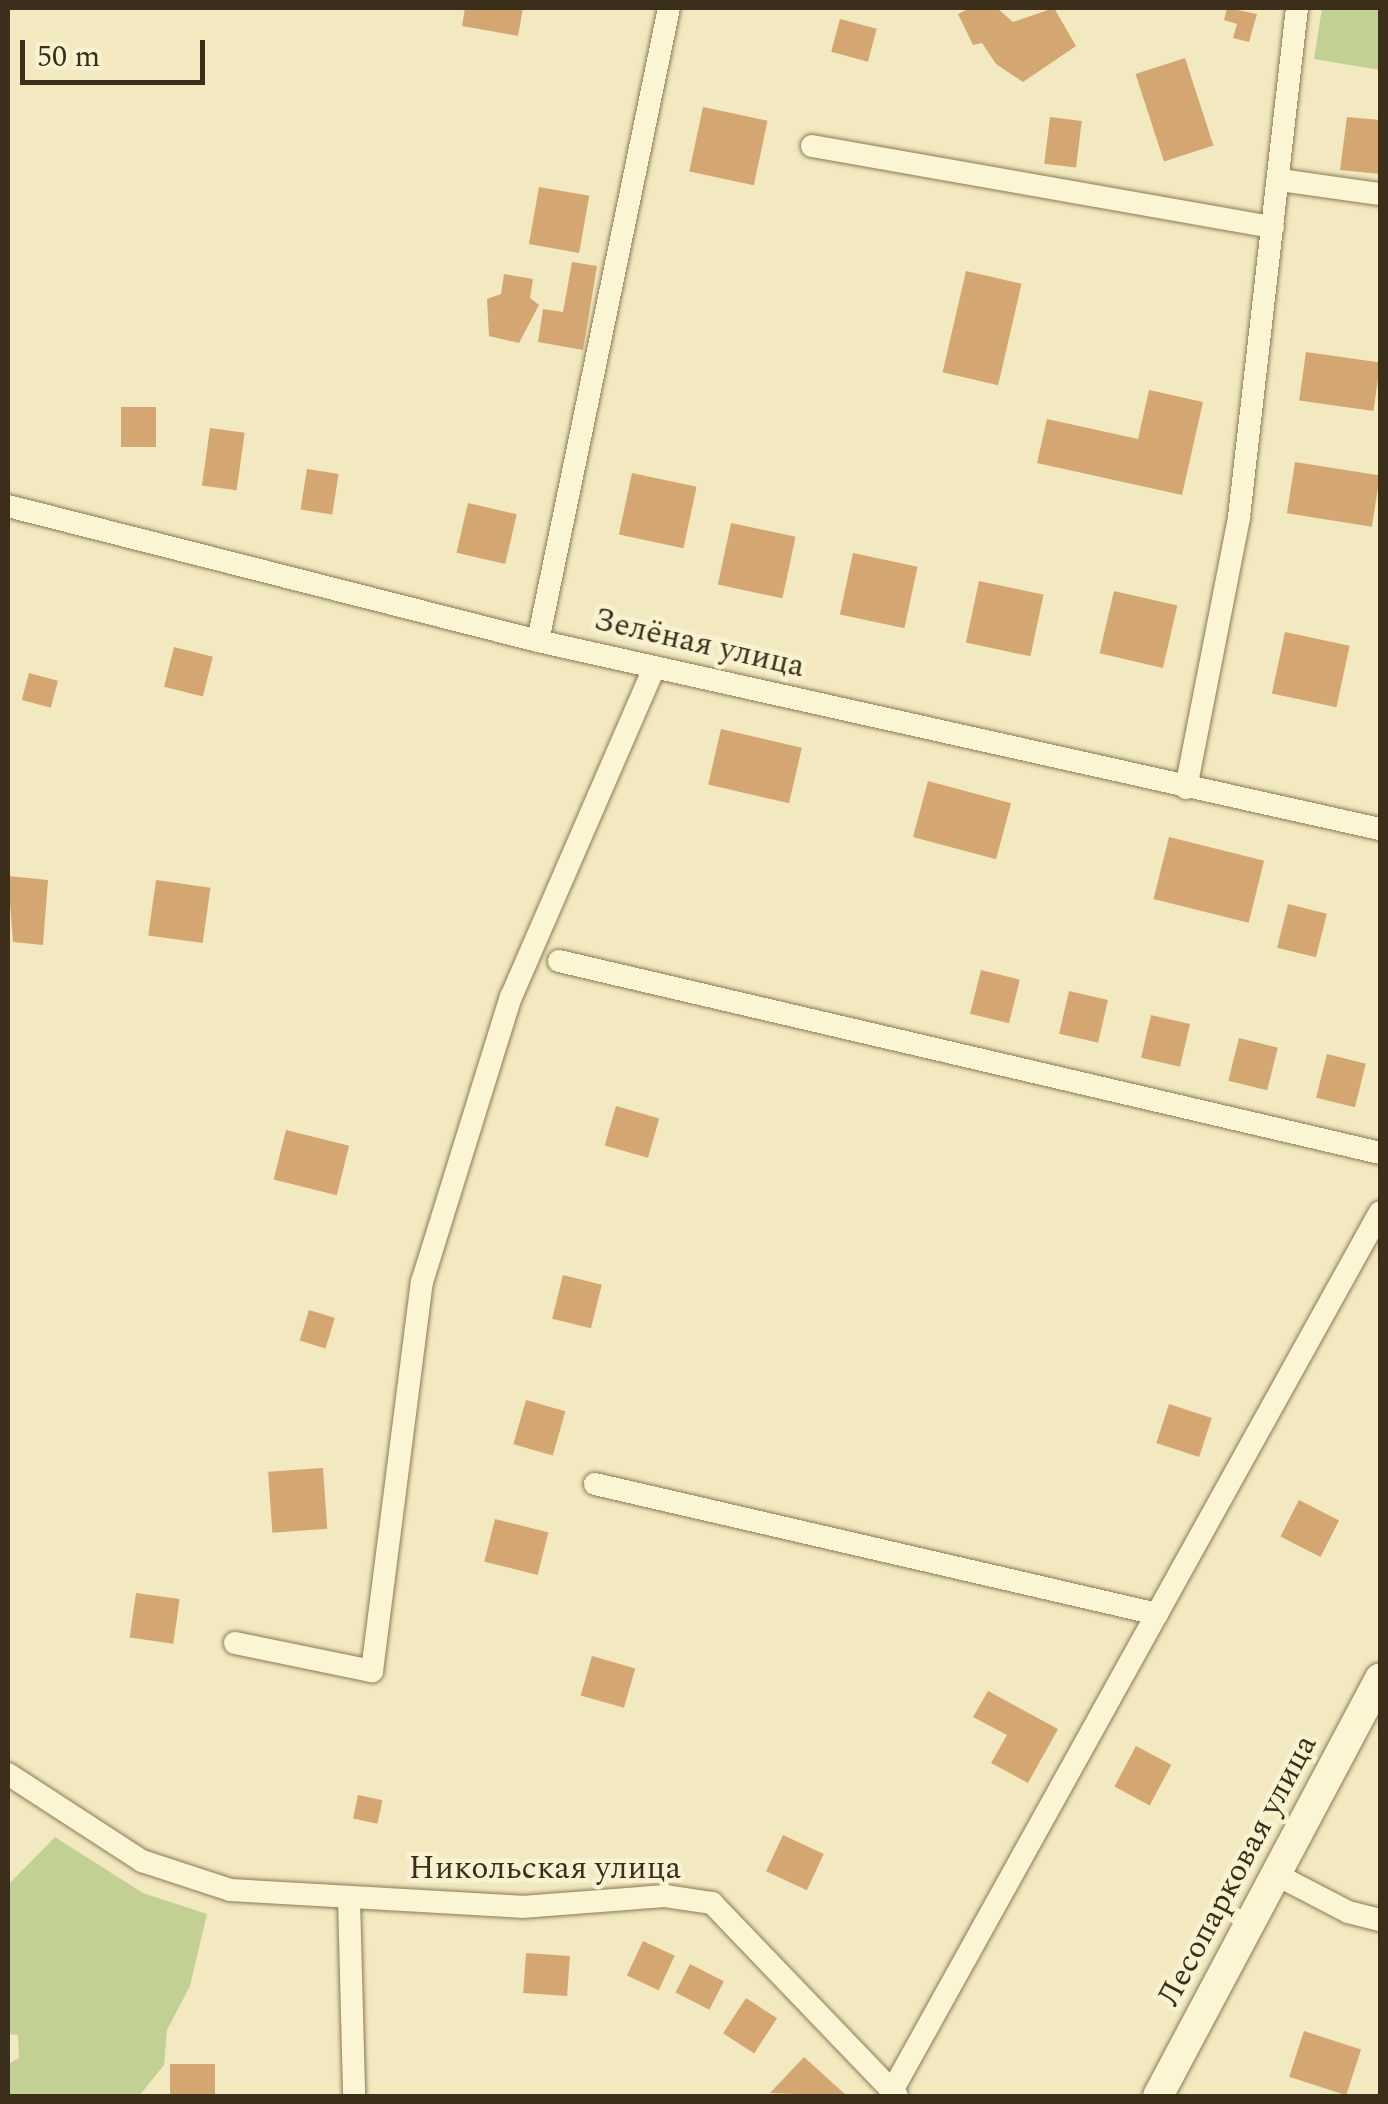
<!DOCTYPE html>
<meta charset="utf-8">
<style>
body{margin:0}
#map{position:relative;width:1388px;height:2104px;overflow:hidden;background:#f2e9c0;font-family:Spectral,serif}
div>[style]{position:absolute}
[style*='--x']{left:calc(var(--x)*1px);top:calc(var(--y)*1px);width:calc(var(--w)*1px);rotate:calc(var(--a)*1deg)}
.green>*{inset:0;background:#c2d193}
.building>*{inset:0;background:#d4a772;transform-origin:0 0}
.roads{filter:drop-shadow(0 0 2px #8d7a56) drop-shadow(0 0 2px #8d7a56)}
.minor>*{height:22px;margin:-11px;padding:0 11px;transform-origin:11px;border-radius:11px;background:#fcf5d4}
.tertiary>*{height:30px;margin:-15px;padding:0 15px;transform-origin:15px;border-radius:15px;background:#fcf5d4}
span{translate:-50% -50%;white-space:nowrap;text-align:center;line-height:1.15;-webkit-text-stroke:9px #f9f2d0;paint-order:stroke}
.street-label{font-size:32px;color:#3b2f1c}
.frame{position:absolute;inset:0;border:10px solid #3b2f1c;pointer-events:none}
.scale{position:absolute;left:20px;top:40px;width:185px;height:45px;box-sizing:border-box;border:5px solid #3b2f1c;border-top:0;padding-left:12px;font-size:30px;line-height:35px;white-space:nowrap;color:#3b2f1c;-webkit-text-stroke:8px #f9f2d0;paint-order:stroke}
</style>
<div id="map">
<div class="green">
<i style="clip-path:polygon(1322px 8px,1380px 8px,1380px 70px,1314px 59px)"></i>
<i style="clip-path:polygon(55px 1837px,143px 1893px,207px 1914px,190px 1986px,167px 2030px,164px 2065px,139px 2096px,8px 2096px,8px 2064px,19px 2058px,18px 2035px,8px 2034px,8px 1885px)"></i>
</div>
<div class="building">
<i style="clip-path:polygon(465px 8px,523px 8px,518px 36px,462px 26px)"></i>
<i style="clip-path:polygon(970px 8px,997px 8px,1013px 22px,1054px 8px,1076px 46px,1023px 82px,996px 64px,982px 43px,973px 45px,958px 14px)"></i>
<i style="clip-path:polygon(1227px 8px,1257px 14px,1249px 42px,1233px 38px,1237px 24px,1224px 20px)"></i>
<i style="left:840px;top:19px;width:38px;height:34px;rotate:15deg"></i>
<i style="left:1185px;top:58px;width:92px;height:52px;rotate:72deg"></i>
<i style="left:703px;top:107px;width:66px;height:66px;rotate:12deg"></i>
<i style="left:1050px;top:117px;width:32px;height:47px;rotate:7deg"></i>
<i style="clip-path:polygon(1347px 117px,1380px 120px,1380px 174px,1340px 170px)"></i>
<i style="left:539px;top:187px;width:51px;height:58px;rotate:10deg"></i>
<i style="clip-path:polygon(572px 262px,597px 266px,583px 350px,538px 342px,543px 309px,563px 312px)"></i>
<i style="left:966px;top:271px;width:57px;height:104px;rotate:13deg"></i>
<i style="clip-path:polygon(504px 274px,533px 279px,530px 298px,539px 305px,519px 343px,489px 336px,487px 299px,501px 294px)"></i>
<i style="left:1306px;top:352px;width:75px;height:49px;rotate:8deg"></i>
<i style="clip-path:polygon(1149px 390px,1203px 402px,1182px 495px,1037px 463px,1047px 419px,1138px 439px)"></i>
<i style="left:121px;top:407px;width:35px;height:40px"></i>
<i style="left:210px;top:428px;width:35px;height:58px;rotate:8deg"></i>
<i style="left:1295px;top:462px;width:86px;height:52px;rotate:9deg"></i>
<i style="left:307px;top:469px;width:32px;height:41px;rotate:9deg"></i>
<i style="left:632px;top:473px;width:66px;height:63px;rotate:12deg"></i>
<i style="left:468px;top:503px;width:50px;height:51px;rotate:13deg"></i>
<i style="left:731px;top:523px;width:66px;height:63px;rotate:12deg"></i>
<i style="left:853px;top:553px;width:66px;height:63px;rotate:12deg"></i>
<i style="left:979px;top:581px;width:66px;height:63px;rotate:12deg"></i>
<i style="left:1114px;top:591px;width:65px;height:64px;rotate:13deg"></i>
<i style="left:1285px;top:632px;width:66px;height:63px;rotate:12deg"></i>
<i style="left:174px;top:647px;width:40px;height:41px;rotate:14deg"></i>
<i style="left:29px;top:673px;width:30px;height:28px;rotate:15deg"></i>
<i style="left:721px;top:729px;width:83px;height:57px;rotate:13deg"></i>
<i style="left:928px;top:781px;width:86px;height:58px;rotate:15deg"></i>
<i style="left:1169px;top:837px;width:98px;height:64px;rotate:14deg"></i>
<i style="clip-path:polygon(8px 876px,48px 880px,43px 945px,13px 942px)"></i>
<i style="left:156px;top:880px;width:55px;height:56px;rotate:8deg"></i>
<i style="left:1288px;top:904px;width:40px;height:45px;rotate:14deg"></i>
<i style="left:981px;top:970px;width:40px;height:45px;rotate:14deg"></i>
<i style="left:1069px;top:991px;width:40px;height:44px;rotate:13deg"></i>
<i style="left:1151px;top:1015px;width:40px;height:44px;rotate:13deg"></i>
<i style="left:1239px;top:1038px;width:40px;height:44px;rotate:14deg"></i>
<i style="left:1327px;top:1054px;width:40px;height:45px;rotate:14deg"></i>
<i style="left:616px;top:1106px;width:45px;height:41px;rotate:16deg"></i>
<i style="left:286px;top:1130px;width:65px;height:51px;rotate:14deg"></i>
<i style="left:563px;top:1275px;width:40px;height:45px;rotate:14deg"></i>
<i style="left:309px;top:1310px;width:27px;height:32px;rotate:17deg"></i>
<i style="left:526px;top:1400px;width:41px;height:46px;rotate:16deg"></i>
<i style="left:1169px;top:1404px;width:45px;height:41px;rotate:18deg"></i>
<i style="left:323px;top:1468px;width:61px;height:55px;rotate:86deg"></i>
<i style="left:1299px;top:1500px;width:45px;height:41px;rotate:27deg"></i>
<i style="left:495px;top:1519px;width:55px;height:44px;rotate:14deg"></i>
<i style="left:136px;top:1593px;width:44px;height:45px;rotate:8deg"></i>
<i style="left:592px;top:1656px;width:45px;height:41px;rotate:16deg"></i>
<i style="clip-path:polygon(988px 1691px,1058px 1729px,1028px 1783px,991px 1763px,1007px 1735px,973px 1717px)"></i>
<i style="left:1136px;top:1746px;width:40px;height:46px;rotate:28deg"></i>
<i style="left:358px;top:1795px;width:25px;height:24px;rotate:12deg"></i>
<i style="left:783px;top:1835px;width:45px;height:40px;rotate:25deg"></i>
<i style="left:643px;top:1941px;width:35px;height:38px;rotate:25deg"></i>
<i style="left:526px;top:1953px;width:44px;height:40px;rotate:4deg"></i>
<i style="left:690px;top:1964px;width:38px;height:32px;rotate:27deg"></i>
<i style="left:746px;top:1998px;width:37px;height:42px;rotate:33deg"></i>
<i style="left:1304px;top:2031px;width:60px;height:48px;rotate:18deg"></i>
<i style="clip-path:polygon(804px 2057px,847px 2096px,770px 2093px)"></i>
<i style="left:170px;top:2064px;width:45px;height:32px"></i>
</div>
<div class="roads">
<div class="minor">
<i style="--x:812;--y:146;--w:468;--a:10"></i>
<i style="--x:1280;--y:180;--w:101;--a:8"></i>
<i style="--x:8;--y:506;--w:547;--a:14.29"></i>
<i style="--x:538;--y:641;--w:863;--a:12.59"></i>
<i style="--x:538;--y:641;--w:646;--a:-78.31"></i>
<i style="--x:1186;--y:788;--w:276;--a:-78.9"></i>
<i style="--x:1239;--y:517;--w:512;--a:-83.5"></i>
<i style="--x:559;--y:961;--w:843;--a:13.16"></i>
<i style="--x:595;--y:1484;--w:577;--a:13.02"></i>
<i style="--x:235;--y:1643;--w:140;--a:11.6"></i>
<i style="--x:372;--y:1671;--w:392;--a:-82.7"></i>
<i style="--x:422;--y:1282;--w:299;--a:-72.7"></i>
<i style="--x:511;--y:997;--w:359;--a:-66.5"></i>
<i style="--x:8;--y:1774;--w:160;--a:33"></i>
<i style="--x:142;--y:1861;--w:93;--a:18.2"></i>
<i style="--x:230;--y:1890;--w:292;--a:3.3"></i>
<i style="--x:522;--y:1907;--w:143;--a:-4.4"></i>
<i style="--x:665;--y:1896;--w:48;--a:8.5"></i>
<i style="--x:712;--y:1903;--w:267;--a:46.2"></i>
<i style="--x:1275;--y:1874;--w:82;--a:27.5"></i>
<i style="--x:1348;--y:1912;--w:33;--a:14"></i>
<i style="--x:349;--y:1899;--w:197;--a:88.5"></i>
<i style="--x:892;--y:2091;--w:1005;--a:-60.96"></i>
</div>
<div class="tertiary">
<i style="--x:1158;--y:2096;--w:473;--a:-62"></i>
</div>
</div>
<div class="street-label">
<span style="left:699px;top:644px;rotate:13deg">Зелёная улица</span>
<span style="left:545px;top:1869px">Никольская улица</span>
<span style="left:1238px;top:1871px;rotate:-62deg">Лесопарковая улица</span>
</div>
<div class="frame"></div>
<div class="scale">50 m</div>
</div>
